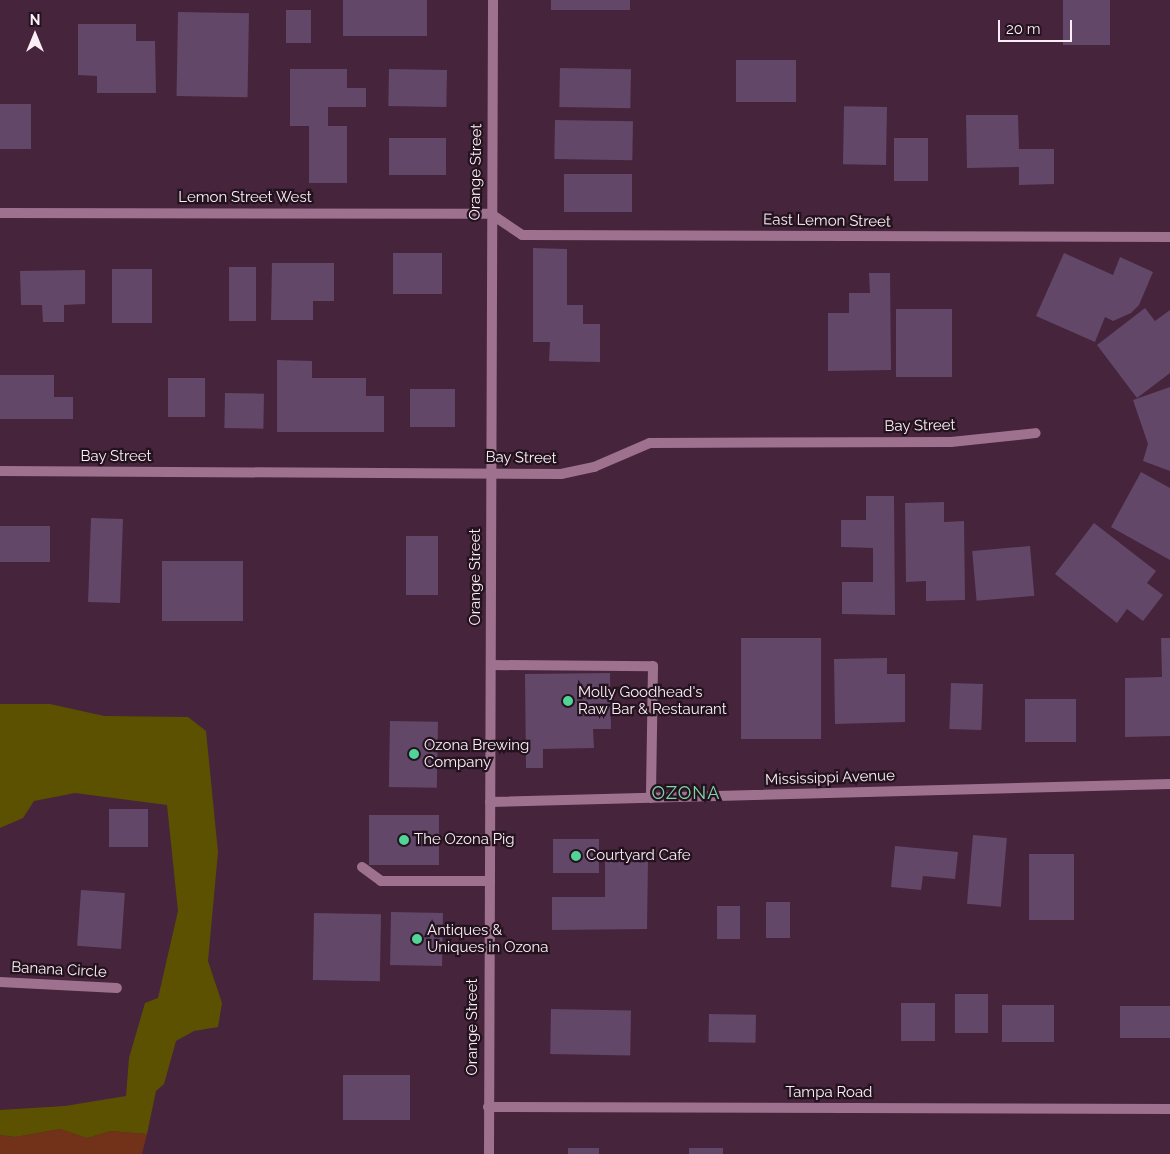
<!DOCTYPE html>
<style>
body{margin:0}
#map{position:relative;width:1170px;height:1154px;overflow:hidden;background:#46243b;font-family:Raleway,sans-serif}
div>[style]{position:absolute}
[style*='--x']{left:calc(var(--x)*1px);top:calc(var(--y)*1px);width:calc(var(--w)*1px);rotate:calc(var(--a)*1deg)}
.green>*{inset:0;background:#723119}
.water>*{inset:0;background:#5c5100}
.building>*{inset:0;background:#624768;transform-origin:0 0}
.service>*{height:10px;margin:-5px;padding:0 5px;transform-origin:5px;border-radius:5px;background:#9e728f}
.minor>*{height:10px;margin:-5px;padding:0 5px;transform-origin:5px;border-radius:5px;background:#9e728f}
.tertiary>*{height:10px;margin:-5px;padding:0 5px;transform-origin:5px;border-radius:5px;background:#9e728f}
.dots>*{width:14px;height:14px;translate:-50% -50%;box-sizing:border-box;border:2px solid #23131e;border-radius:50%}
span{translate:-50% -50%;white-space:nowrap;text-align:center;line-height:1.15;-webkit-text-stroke:4.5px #23131e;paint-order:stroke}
.street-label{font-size:15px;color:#fceef7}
.poi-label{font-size:15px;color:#fceef7}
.left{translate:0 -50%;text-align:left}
.quarter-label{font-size:18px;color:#82d2a8;letter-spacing:1px}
.north{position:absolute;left:10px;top:10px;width:50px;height:50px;-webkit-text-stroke:4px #23131e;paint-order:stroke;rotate:0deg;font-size:14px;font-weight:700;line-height:20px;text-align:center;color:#fceef7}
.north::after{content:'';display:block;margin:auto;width:18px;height:22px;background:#fceef7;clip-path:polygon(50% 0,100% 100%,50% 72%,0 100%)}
.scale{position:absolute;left:998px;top:20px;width:74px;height:22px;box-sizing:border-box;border:2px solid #fceef7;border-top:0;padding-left:6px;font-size:15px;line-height:18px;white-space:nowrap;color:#fceef7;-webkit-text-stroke:4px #23131e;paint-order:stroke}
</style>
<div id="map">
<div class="green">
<i style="clip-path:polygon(60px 1129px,87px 1138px,111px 1131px,147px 1134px,142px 1154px,0 1154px,0 1135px,15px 1137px)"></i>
</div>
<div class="water">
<i style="clip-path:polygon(0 704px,50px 704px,104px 716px,188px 717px,206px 731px,218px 852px,208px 961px,222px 1003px,218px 1027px,194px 1031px,176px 1041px,164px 1084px,156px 1091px,147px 1134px,111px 1131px,87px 1138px,60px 1129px,15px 1137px,0 1135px,0 1110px,65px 1106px,126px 1096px,129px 1058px,145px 1003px,158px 998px,178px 911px,167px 805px,75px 793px,34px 801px,23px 818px,0 828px)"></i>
</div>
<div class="building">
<i style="left:343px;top:0;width:84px;height:36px"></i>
<i style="left:551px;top:0;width:79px;height:10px"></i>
<i style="left:1063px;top:0;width:47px;height:45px"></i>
<i style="left:286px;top:10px;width:25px;height:33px"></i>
<i style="left:178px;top:12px;width:71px;height:84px;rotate:1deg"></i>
<i style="clip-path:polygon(78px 24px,136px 24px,136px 41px,155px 41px,156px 93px,97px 93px,97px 76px,78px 75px)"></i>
<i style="left:736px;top:60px;width:60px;height:42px"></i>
<i style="left:560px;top:68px;width:71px;height:39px;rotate:1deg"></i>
<i style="clip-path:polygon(290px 69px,347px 69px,347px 88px,366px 88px,366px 107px,328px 107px,328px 126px,347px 126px,347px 183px,309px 183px,309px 126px,290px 126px)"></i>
<i style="left:389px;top:69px;width:58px;height:37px;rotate:1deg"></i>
<i style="left:0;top:104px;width:31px;height:45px"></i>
<i style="left:887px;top:107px;width:58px;height:43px;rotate:91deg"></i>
<i style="clip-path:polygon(966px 115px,1018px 115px,1019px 149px,1054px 149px,1054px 184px,1019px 185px,1019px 167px,967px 168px)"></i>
<i style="left:555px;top:120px;width:78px;height:39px;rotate:1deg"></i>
<i style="left:389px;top:138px;width:57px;height:37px"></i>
<i style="left:894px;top:138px;width:34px;height:43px"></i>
<i style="left:564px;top:174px;width:68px;height:38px"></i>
<i style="clip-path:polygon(533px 248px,567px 249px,567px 305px,583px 305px,583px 324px,600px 324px,600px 362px,549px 361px,550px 342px,533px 342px)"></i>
<i style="left:393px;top:253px;width:49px;height:41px"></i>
<i style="clip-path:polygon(1064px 253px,1113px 275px,1120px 257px,1153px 272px,1139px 305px,1131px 313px,1113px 321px,1105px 317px,1095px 342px,1036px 316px)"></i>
<i style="clip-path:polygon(272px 263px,334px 263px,334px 301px,313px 301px,313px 320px,271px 320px)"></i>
<i style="left:229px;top:267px;width:27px;height:54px"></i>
<i style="left:112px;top:269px;width:40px;height:54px"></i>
<i style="clip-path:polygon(85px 270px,85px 304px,64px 305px,64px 322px,43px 322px,42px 305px,21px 305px,20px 271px)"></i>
<i style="clip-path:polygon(869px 273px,890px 273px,891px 370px,828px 371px,828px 313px,849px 313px,849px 293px,870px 293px)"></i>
<i style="clip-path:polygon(1145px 308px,1155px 321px,1170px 310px,1170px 373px,1137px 398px,1097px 345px)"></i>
<i style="left:896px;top:309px;width:56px;height:68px"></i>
<i style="clip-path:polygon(277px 360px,312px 361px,312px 378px,366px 378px,366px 396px,384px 396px,384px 432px,277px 432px)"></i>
<i style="clip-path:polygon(0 375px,54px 375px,54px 397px,73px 397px,73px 419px,0 419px)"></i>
<i style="left:168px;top:378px;width:37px;height:39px"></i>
<i style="clip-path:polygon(1170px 387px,1170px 471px,1143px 461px,1148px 444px,1133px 400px)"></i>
<i style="left:410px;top:389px;width:45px;height:38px"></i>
<i style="left:225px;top:393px;width:39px;height:35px;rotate:1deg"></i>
<i style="clip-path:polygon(1141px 472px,1170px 488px,1170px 560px,1111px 527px)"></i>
<i style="clip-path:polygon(866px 496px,894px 496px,895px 615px,842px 614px,842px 582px,873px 582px,873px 548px,841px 547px,841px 520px,866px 520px)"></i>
<i style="clip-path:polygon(944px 502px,944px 522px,964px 521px,965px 600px,926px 601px,926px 581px,906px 582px,905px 503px)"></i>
<i style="left:91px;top:518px;width:32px;height:84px;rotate:2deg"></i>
<i style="clip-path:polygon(1094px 523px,1156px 571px,1147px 583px,1163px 595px,1143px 621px,1127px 609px,1117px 623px,1055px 574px)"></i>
<i style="left:50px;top:526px;width:36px;height:50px;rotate:90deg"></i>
<i style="left:406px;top:536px;width:32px;height:59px"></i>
<i style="left:1030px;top:546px;width:50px;height:58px;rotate:85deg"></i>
<i style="left:243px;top:561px;width:60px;height:81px;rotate:90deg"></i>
<i style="left:741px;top:638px;width:80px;height:101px"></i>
<i style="clip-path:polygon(1161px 638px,1170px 638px,1170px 736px,1125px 737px,1125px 678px,1162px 677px)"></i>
<i style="clip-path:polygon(887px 658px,887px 674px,905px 674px,905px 722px,835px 724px,834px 659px)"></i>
<i style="clip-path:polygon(610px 673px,611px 729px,593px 729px,594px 748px,543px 749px,543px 768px,526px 768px,525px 674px)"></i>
<i style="left:951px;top:683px;width:32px;height:46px;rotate:2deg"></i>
<i style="left:1025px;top:699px;width:51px;height:43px"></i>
<i style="left:390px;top:721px;width:48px;height:66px;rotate:1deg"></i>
<i style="left:109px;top:809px;width:39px;height:38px"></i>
<i style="left:369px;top:815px;width:70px;height:50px"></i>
<i style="left:973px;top:835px;width:34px;height:69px;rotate:5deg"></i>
<i style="left:599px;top:839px;width:34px;height:46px;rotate:90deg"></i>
<i style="clip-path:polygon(895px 846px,958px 852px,955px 879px,923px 876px,921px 890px,891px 887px)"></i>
<i style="left:1029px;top:854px;width:45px;height:66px"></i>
<i style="clip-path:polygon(605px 862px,648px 862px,647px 929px,552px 930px,552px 897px,605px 897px)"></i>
<i style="left:81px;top:890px;width:44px;height:56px;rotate:4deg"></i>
<i style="left:766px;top:902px;width:24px;height:36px"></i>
<i style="left:717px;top:906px;width:23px;height:33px"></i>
<i style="left:391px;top:912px;width:52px;height:53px;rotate:1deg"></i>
<i style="left:314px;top:913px;width:67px;height:67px;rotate:1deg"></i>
<i style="left:955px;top:994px;width:33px;height:39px"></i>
<i style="left:901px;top:1003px;width:34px;height:38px"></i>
<i style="left:1054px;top:1005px;width:37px;height:52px;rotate:90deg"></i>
<i style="left:1120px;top:1006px;width:50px;height:32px"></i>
<i style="left:551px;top:1009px;width:80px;height:45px;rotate:1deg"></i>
<i style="left:709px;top:1014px;width:47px;height:28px;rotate:1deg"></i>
<i style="left:343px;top:1075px;width:67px;height:45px"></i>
<i style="left:568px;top:1148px;width:31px;height:6px"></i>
<i style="left:689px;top:1148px;width:34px;height:6px"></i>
</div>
<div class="service">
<i style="--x:491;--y:665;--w:162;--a:0.4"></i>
<i style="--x:653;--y:666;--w:132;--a:90.9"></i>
<i style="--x:362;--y:867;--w:24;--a:36"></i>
<i style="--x:381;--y:881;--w:109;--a:0"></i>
<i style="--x:0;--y:982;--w:117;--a:2.9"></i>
</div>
<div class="minor">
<i style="--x:0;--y:213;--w:491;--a:0.1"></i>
<i style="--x:491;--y:214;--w:37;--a:34"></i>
<i style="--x:522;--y:235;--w:648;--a:0.18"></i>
<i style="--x:0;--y:471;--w:561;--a:0.31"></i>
<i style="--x:561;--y:474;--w:34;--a:-12"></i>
<i style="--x:594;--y:467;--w:61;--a:-23.2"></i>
<i style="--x:650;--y:443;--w:301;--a:-0.2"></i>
<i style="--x:951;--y:442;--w:85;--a:-6"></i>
<i style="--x:490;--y:802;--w:680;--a:-1.52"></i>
</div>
<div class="tertiary">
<i style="--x:488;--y:1107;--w:682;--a:0.17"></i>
<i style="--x:489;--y:1154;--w:1154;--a:-89.8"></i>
</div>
<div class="dots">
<i style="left:568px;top:701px;background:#52d397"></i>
<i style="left:414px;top:754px;background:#52d397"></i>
<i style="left:404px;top:840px;background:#52d397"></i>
<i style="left:576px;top:856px;background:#52d397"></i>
<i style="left:417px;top:939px;background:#52d397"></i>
</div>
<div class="street-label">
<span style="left:476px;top:172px;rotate:-89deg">Orange Street</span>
<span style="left:245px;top:198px">Lemon Street West</span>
<span style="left:827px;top:221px;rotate:1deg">East Lemon Street</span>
<span style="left:920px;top:426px;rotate:-1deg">Bay Street</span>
<span style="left:116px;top:457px">Bay Street</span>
<span style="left:521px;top:458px;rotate:1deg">Bay Street</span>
<span style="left:476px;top:577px;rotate:-90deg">Orange Street</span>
<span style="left:830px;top:778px;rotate:-2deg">Mississippi Avenue</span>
<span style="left:59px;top:970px;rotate:3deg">Banana Circle</span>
<span style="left:473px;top:1027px;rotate:-90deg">Orange Street</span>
<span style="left:829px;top:1093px">Tampa Road</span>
</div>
<div class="poi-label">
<span class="left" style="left:578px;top:701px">Molly Goodhead's<br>Raw Bar &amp; Restaurant</span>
<span class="left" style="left:424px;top:754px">Ozona Brewing<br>Company</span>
<span class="left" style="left:414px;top:840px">The Ozona Pig</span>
<span class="left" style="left:586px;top:856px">Courtyard Cafe</span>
<span class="left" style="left:427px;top:939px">Antiques &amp;<br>Uniques in Ozona</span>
</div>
<div class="quarter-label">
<span style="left:686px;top:793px">OZONA</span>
</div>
<div class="north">N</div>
<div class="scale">20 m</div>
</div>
